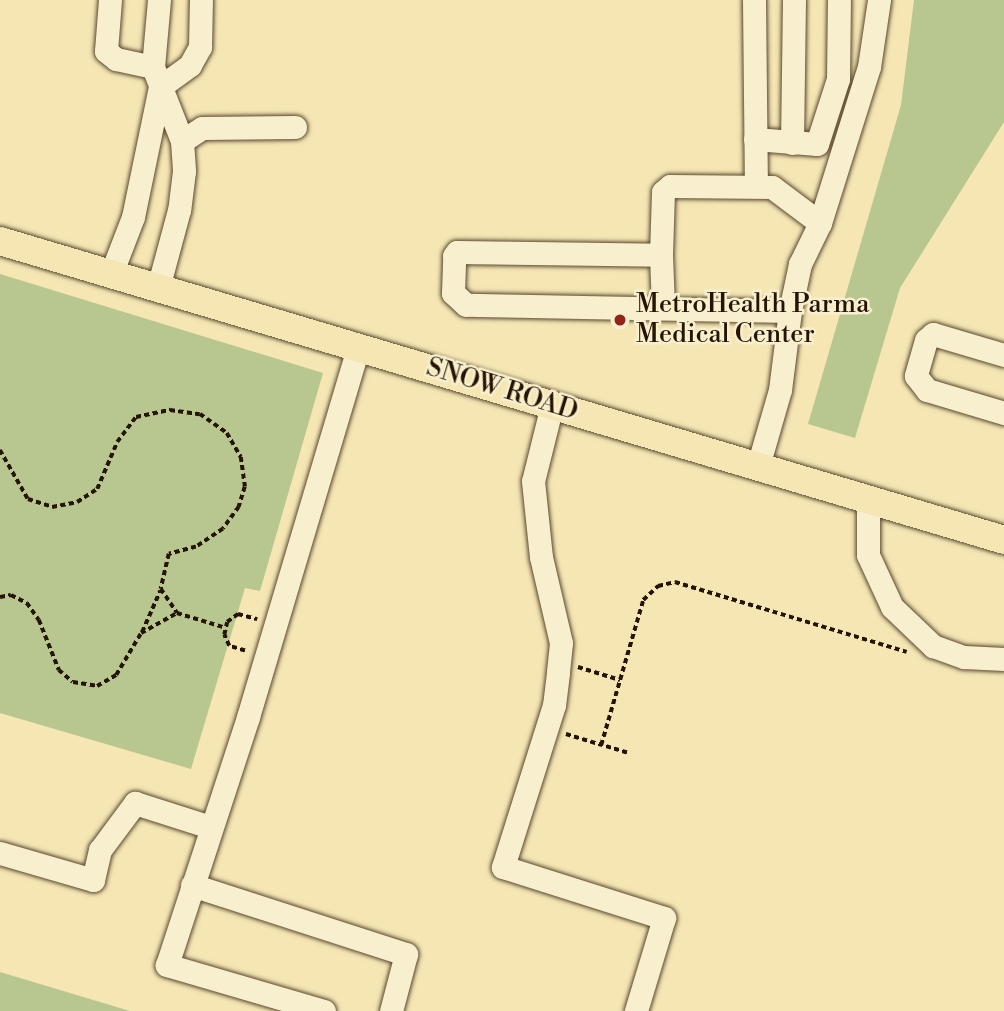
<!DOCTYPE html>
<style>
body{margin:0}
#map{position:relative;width:1004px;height:1011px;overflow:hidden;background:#f5e6b4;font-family:"Libre Bodoni",serif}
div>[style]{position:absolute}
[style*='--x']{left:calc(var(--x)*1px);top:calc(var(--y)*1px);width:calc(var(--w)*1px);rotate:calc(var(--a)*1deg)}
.green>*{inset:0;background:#b8c690}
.path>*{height:3.5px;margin-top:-1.75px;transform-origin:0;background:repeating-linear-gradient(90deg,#251401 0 5px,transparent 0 8.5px)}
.roads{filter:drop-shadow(0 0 2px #59482e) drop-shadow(0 0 2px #59482e)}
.minor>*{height:23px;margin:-11.5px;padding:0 11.5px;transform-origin:11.5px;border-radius:11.5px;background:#f8efce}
.major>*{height:28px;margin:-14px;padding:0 14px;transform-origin:14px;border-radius:14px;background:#f5e6b4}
.dots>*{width:19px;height:19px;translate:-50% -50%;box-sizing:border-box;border:4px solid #f8efce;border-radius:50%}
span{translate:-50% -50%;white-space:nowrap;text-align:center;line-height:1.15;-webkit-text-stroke:5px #f8efce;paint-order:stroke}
.poi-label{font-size:26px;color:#251401}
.left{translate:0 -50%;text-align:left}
.street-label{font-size:26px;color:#251401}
</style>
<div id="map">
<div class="green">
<i style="clip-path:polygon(914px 0,1004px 0,1004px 122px,900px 288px,855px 438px,808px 424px,901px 105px)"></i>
<i style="clip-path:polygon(0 274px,323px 373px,260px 591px,245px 588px,191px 769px,0 713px)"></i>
<i style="clip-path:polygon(0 972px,130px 1011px,0 1011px)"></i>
</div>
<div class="path">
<i style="--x:0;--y:450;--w:56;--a:60.3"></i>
<i style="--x:28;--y:499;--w:25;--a:18"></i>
<i style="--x:52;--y:507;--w:25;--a:-11"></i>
<i style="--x:77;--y:502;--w:24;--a:-33"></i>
<i style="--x:97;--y:489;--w:51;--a:-66.9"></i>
<i style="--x:117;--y:442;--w:31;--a:-53"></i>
<i style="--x:136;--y:417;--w:35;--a:-12"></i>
<i style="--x:170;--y:410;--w:30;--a:8"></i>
<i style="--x:200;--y:414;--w:33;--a:35"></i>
<i style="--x:227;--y:433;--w:28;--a:60"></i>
<i style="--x:241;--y:457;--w:30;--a:82"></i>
<i style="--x:245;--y:487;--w:21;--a:107"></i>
<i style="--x:239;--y:507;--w:27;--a:126"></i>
<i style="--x:223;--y:529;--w:32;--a:146"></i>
<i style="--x:196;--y:547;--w:28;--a:165"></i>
<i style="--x:169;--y:554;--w:36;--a:103"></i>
<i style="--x:161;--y:589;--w:29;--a:56"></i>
<i style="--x:177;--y:613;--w:51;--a:17"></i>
<i style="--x:0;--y:597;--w:11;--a:-10"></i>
<i style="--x:11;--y:595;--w:18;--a:27"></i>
<i style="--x:27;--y:603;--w:21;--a:55"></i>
<i style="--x:39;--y:620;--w:54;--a:68.2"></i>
<i style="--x:59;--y:670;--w:18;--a:41"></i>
<i style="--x:73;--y:682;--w:24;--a:9"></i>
<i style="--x:97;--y:686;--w:22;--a:-30"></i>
<i style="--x:116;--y:675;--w:49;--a:-59.2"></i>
<i style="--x:141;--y:633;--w:41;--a:-29.1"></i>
<i style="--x:142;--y:632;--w:45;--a:-66.3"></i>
<i style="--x:245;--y:651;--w:17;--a:-163"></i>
<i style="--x:229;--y:646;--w:12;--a:-114"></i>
<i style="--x:224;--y:635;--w:13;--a:-77"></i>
<i style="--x:227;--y:622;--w:14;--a:-36"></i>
<i style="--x:238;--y:614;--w:20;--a:15"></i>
<i style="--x:578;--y:667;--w:44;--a:17.2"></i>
<i style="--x:566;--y:734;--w:37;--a:17"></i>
<i style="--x:627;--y:753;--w:27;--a:-163"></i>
<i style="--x:601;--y:745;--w:151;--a:-73.8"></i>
<i style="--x:643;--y:600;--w:21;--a:-43"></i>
<i style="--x:658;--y:586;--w:17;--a:-13"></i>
<i style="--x:675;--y:582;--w:242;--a:16.8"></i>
</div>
<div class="roads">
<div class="minor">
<i style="--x:110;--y:0;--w:51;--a:94.5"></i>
<i style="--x:106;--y:51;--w:13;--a:39"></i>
<i style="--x:116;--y:59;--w:38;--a:12"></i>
<i style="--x:153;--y:67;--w:79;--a:68.6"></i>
<i style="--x:182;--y:141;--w:30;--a:86"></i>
<i style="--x:184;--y:171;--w:39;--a:97"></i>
<i style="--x:179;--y:210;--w:81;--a:105.1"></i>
<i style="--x:754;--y:0;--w:185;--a:89.4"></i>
<i style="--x:153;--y:67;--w:67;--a:-84.9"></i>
<i style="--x:755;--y:139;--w:62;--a:4.6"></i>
<i style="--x:817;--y:144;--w:68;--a:-72.1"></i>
<i style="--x:838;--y:79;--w:79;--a:-89.3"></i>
<i style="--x:182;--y:141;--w:24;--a:-33"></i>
<i style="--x:202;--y:128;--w:93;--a:-0.6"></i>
<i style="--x:792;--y:143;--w:143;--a:-89.2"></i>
<i style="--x:820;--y:223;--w:164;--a:-72.6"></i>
<i style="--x:869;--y:67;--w:68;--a:-81.5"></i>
<i style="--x:661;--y:255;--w:53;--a:87.8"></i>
<i style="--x:111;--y:274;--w:61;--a:-68.9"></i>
<i style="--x:133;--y:217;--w:133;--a:-78.3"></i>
<i style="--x:160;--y:87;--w:37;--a:-36"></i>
<i style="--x:190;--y:65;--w:21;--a:-61"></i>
<i style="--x:200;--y:47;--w:47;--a:-88.8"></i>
<i style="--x:1004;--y:355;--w:74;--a:-163.5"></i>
<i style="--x:933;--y:334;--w:9;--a:139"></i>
<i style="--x:926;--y:340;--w:37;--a:106"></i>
<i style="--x:916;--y:376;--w:18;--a:52"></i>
<i style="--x:927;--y:390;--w:80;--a:16.6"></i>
<i style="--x:552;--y:405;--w:78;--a:104"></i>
<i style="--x:533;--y:481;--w:76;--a:84"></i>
<i style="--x:541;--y:557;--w:88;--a:76.9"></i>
<i style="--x:561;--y:643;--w:30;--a:96"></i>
<i style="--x:558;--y:673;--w:32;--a:97"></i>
<i style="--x:554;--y:705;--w:170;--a:107.5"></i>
<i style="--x:503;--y:867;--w:169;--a:17.6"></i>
<i style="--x:664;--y:918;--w:97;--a:106.8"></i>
<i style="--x:758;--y:466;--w:79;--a:-73.9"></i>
<i style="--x:780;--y:390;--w:80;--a:-82.8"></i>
<i style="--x:790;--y:311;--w:324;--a:-178.9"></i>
<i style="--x:466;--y:305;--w:18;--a:-137"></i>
<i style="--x:453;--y:293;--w:37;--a:-88"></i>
<i style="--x:454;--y:256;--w:5;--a:-53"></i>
<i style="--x:457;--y:252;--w:204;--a:0.8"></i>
<i style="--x:661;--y:255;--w:63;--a:-88.2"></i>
<i style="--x:663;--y:192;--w:9;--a:-41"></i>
<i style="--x:670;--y:186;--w:102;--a:0.6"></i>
<i style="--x:772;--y:187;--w:60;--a:36.9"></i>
<i style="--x:820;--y:223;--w:46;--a:116"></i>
<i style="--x:800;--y:264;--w:48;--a:102"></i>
<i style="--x:868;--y:499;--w:56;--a:90"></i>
<i style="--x:868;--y:555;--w:57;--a:65.2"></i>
<i style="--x:892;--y:607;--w:57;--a:43.6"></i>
<i style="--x:933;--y:646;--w:33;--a:20"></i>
<i style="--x:964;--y:657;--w:40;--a:2.9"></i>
<i style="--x:0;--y:853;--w:97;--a:16.2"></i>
<i style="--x:93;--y:880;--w:31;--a:-77"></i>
<i style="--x:100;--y:850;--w:59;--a:-53.3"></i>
<i style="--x:135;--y:803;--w:79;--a:17.7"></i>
<i style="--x:192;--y:885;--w:225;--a:17.9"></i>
<i style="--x:406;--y:954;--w:59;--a:104.7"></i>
<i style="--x:324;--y:1011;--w:164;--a:-163.7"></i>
<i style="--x:167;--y:965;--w:261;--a:-71.9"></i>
<i style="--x:248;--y:717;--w:386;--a:-73.4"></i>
</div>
<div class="major">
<i style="--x:0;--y:241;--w:1048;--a:16.58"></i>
</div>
</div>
<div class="dots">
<i style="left:620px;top:320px;background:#8f2418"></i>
</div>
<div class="poi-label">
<span class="left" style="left:636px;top:320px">MetroHealth Parma<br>Medical Center</span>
</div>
<div class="street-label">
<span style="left:502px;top:390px;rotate:17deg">SNOW ROAD</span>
</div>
</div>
